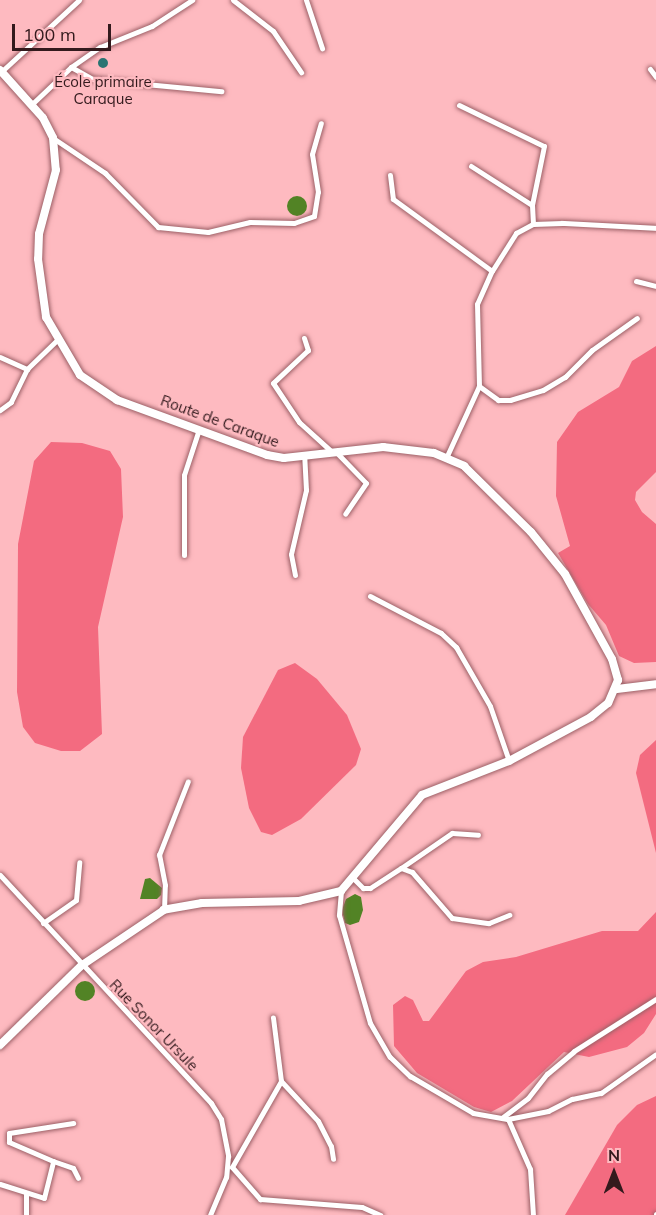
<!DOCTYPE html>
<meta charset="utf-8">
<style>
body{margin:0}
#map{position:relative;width:656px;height:1215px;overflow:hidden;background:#febac0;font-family:Mulish,sans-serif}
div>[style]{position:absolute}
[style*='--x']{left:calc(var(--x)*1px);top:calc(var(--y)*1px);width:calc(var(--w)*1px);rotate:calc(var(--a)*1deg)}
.forest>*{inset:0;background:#f36b80}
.water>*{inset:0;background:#528325}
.round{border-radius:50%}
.roads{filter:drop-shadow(0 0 2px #9c6066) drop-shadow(0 0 2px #9c6066)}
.street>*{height:5px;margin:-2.5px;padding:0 2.5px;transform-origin:2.5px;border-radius:2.5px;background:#fff}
.secondary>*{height:8px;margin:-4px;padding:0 4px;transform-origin:4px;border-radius:4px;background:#fff}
.dots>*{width:16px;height:16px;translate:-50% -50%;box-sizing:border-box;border:3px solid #febac0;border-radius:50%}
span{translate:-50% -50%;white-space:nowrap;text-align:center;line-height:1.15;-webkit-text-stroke:4.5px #febac0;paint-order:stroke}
.poi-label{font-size:15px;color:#331a1d}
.street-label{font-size:15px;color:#331a1d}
.north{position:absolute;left:584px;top:1143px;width:60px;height:60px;-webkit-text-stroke:4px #febac0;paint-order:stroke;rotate:0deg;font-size:16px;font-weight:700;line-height:24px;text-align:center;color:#331a1d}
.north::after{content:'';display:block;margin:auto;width:21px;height:27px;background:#331a1d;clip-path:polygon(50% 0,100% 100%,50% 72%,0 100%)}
.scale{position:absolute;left:12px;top:24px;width:99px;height:27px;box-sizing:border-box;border:3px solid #331a1d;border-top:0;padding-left:8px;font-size:18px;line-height:21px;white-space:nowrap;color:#331a1d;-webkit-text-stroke:4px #febac0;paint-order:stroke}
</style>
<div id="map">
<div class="forest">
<i style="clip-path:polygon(656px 346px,656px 472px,636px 492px,635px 500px,642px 512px,656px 524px,656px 662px,634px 663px,619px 656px,606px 625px,588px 604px,558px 553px,570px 546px,556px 496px,557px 442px,578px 412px,619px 387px,632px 361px)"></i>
<i style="clip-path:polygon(51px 442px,82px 443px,110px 451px,121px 469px,123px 517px,98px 627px,102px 734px,80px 751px,61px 751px,35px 743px,23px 727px,17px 692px,18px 544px,34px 461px)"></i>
<i style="clip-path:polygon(295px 663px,317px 679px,347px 715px,361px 749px,356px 765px,301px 819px,272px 835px,261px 832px,249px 808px,241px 768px,243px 737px,278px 670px)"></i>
<i style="clip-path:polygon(656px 740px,656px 853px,636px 773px,640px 755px)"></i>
<i style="clip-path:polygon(656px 912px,656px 1014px,644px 1033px,627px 1047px,589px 1057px,564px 1052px,512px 1101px,491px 1112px,474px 1107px,417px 1073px,394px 1046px,393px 1005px,405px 996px,413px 1000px,423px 1021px,429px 1021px,466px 971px,483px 962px,516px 957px,602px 931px,638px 931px)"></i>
<i style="clip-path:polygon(656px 1096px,656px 1215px,565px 1215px,617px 1125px,637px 1105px)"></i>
</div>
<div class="water">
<i class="round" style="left:287px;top:196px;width:20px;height:20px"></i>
<i style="clip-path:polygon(150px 878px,162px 888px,161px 895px,157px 899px,140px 899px,145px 879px)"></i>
<i style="clip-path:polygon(355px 894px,361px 897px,363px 910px,359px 922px,350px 925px,345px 923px,342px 910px,346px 899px)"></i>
<i class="round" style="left:75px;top:981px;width:20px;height:20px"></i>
</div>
<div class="roads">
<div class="street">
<i style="--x:233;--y:0;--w:51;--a:37.8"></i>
<i style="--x:273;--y:31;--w:50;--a:55.7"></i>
<i style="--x:306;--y:0;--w:51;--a:71.6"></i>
<i style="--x:71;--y:67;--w:25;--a:29"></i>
<i style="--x:93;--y:79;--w:129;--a:5.4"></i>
<i style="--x:650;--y:69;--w:10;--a:53"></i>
<i style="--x:2;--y:71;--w:105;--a:-42.7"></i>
<i style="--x:32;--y:104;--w:54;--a:-43.5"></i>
<i style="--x:71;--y:67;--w:35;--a:-35"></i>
<i style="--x:100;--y:47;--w:56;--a:-22"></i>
<i style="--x:152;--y:26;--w:48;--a:-33"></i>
<i style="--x:459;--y:105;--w:94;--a:25.8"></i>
<i style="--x:544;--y:146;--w:60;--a:101.5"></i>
<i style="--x:532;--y:205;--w:19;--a:87"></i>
<i style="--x:53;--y:138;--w:63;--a:33.9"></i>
<i style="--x:105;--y:173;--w:76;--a:45.5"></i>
<i style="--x:158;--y:227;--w:50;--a:5.7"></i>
<i style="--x:208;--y:232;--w:43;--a:-13.4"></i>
<i style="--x:250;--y:222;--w:44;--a:1.3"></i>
<i style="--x:294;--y:223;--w:21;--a:-19"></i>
<i style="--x:314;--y:216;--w:24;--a:-81"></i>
<i style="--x:318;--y:192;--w:38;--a:-99"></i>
<i style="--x:312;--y:154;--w:32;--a:-74"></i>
<i style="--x:471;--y:166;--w:72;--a:32.6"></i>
<i style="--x:390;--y:175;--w:24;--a:83"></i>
<i style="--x:393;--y:199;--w:122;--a:36"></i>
<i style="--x:636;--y:281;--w:21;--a:14"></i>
<i style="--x:304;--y:338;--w:13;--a:72"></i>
<i style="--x:308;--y:350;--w:48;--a:136.7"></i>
<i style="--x:273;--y:383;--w:47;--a:56.3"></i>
<i style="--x:299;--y:422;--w:43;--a:42.2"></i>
<i style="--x:0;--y:357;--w:30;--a:24"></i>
<i style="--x:27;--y:369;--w:37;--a:116"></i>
<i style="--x:11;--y:402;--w:14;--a:144"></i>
<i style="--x:27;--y:369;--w:42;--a:-44"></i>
<i style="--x:479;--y:386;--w:24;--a:36"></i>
<i style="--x:498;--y:400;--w:12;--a:0"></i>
<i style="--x:510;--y:400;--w:34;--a:-17"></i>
<i style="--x:543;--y:390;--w:26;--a:-31"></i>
<i style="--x:565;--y:377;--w:38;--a:-45"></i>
<i style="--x:592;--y:350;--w:55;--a:-35.4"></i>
<i style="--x:336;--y:452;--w:43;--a:45.9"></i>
<i style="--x:366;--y:483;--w:37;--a:124"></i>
<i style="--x:446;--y:458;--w:79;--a:-65.4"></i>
<i style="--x:479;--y:386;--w:82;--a:-91.4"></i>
<i style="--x:477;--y:304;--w:36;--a:-66"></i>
<i style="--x:492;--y:271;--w:45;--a:-57.7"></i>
<i style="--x:516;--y:233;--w:19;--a:-28"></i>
<i style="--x:533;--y:224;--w:29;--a:-2"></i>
<i style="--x:562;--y:223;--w:94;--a:3"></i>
<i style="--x:184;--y:555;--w:80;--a:-90"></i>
<i style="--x:184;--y:475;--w:48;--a:-71.9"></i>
<i style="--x:295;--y:575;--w:21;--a:-101"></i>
<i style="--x:291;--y:554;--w:66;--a:-76.8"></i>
<i style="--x:306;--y:490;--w:35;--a:-93"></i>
<i style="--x:370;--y:596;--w:80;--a:27.5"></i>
<i style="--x:441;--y:633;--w:21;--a:43"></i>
<i style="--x:456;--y:647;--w:68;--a:60"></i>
<i style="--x:490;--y:706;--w:58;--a:70.9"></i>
<i style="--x:401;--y:868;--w:62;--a:-34.5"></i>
<i style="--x:452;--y:833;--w:26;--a:4"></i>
<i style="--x:0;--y:875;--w:311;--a:47.2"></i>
<i style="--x:211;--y:1103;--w:19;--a:58"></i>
<i style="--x:221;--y:1119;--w:38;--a:79"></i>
<i style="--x:228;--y:1156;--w:21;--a:95"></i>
<i style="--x:226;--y:1177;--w:41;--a:112.8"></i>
<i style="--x:354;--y:879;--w:13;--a:45"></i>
<i style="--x:363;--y:888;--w:7;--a:0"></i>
<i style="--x:370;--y:888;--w:37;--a:-33"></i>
<i style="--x:401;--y:868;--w:12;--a:20"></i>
<i style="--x:412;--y:872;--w:61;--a:49"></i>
<i style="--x:452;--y:918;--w:37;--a:8"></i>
<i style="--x:489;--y:923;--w:22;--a:-22"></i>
<i style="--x:341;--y:891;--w:24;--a:95"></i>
<i style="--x:339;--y:915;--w:112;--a:74"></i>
<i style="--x:370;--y:1023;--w:39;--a:60"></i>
<i style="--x:390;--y:1057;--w:28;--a:44"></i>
<i style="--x:410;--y:1076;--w:73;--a:30.4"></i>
<i style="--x:473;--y:1113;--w:36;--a:10"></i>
<i style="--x:508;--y:1119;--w:41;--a:-11.3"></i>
<i style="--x:548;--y:1111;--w:27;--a:-27"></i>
<i style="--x:572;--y:1099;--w:30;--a:-12"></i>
<i style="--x:601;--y:1093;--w:67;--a:-35.3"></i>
<i style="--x:164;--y:910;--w:25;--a:-88"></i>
<i style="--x:165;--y:885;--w:31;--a:-101"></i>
<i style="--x:159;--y:855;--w:79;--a:-68.6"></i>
<i style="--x:43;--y:923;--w:40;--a:-34.9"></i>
<i style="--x:76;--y:900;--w:38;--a:-85"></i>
<i style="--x:281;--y:1081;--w:54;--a:47.2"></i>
<i style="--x:318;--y:1121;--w:28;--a:63"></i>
<i style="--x:331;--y:1146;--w:13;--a:81"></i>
<i style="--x:503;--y:1117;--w:31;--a:-37"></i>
<i style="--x:528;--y:1098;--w:31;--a:-52"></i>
<i style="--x:547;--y:1074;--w:35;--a:-40"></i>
<i style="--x:574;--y:1051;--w:97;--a:-32.4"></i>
<i style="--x:508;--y:1119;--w:55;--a:66.3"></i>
<i style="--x:530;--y:1169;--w:46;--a:86.3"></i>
<i style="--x:53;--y:1161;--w:48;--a:-156.6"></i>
<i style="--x:9;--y:1142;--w:9;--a:-90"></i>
<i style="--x:9;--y:1133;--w:65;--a:-8.9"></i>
<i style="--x:232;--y:1167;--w:43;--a:48.8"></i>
<i style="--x:260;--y:1199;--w:102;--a:4.5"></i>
<i style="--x:362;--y:1207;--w:20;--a:24"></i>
<i style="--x:232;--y:1167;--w:99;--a:-60.3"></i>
<i style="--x:281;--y:1081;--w:64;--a:-97.2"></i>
<i style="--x:0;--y:1184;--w:46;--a:17.7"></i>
<i style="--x:44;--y:1198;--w:38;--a:-76"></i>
<i style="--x:53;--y:1161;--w:21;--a:19"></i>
<i style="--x:73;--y:1168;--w:11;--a:63"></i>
<i style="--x:26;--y:1194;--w:21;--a:90"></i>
<i style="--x:656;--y:1215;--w:1;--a:-90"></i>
</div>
<div class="secondary">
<i style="--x:0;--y:70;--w:64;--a:48.1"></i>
<i style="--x:43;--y:118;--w:22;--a:63"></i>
<i style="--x:53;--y:138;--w:32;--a:85"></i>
<i style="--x:56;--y:170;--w:66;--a:104.9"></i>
<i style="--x:39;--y:234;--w:25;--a:92"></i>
<i style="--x:38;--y:259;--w:59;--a:82.1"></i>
<i style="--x:46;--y:317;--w:67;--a:59.6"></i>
<i style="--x:80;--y:375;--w:45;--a:34"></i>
<i style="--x:117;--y:400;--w:160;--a:20.1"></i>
<i style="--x:267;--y:455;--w:17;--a:10"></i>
<i style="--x:284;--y:458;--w:100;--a:-6.3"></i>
<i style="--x:383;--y:447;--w:51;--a:6.7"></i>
<i style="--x:434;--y:453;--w:33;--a:23"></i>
<i style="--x:464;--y:466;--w:94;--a:44.6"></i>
<i style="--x:531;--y:532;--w:54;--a:51"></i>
<i style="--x:565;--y:574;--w:97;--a:61.1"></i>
<i style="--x:612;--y:659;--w:22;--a:74"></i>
<i style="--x:618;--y:680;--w:25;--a:113"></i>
<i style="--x:608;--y:703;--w:22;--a:141"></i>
<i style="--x:591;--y:717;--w:93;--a:151.8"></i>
<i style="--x:509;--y:761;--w:93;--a:158.7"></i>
<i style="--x:422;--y:795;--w:126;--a:130.2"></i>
<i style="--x:341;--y:891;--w:43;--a:166.6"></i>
<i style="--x:299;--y:901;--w:97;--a:178.8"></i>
<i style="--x:202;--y:903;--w:39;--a:170"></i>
<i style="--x:164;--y:910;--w:99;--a:146.1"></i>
<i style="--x:82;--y:965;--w:115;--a:135.7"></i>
<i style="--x:617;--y:689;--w:39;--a:-7"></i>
</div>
</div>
<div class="dots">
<i style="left:103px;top:63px;background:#2a7472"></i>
</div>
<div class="poi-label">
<span style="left:103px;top:90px">École primaire<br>Caraque</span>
</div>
<div class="street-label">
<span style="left:220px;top:421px;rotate:20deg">Route de Caraque</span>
<span style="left:154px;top:1025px;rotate:46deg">Rue Sonor Ursule</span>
</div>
<div class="north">N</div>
<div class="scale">100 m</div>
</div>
